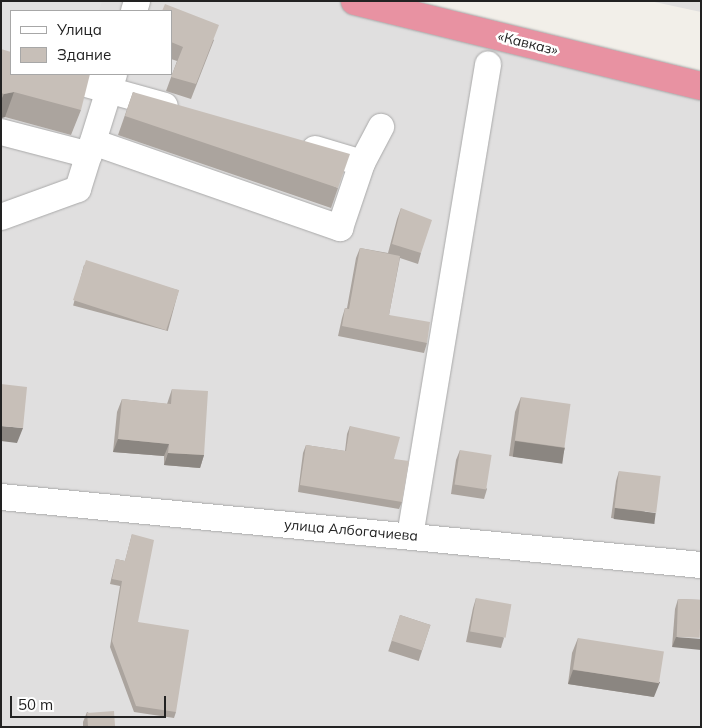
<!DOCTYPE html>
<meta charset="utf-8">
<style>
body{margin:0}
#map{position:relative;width:702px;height:728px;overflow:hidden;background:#f2efe9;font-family:Mulish,sans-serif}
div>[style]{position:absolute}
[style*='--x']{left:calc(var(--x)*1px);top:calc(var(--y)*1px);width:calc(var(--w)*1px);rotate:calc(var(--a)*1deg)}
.residential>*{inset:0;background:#e0dfdf}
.parking>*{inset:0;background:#e2e2e2}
.roads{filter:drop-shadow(0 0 1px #a9a9a9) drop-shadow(0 0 1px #a9a9a9)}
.minor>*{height:26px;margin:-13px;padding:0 13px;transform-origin:13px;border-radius:13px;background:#fff}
.highway>*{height:28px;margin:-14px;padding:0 14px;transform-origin:14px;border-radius:14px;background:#e892a2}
.wall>*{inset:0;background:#aba49e;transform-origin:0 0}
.shaded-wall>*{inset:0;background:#8b8681;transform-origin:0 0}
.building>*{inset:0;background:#c7bfb8;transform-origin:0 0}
span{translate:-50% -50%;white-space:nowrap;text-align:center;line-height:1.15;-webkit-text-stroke:5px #fff;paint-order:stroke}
.street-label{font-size:14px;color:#222}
.frame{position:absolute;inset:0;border:2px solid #222;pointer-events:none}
.legend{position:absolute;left:10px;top:10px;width:162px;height:65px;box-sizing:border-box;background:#fff;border:1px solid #a7a7a7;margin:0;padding:6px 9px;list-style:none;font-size:15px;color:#222}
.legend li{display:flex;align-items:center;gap:10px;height:25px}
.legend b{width:25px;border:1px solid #a7a7a7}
.scale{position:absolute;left:10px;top:696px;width:156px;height:22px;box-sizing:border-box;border:2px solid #222;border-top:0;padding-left:6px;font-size:15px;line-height:18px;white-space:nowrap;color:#222;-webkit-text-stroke:4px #fff;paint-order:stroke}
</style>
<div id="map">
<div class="residential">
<i style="clip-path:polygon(evenodd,1px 1px,355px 1px,701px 86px,701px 727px,1px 727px,1px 1px,11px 11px,171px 11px,171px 74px,11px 74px,11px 11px)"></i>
<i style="clip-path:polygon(650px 1px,701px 1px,701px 12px)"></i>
</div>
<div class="parking">
<i style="clip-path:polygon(1px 1px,102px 1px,99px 11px,11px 11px,11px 55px,1px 52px)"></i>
</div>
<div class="roads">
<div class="minor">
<i style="--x:134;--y:11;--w:10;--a:-73"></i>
<i style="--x:50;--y:74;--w:119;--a:15.5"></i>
<i style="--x:1;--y:132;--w:91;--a:14.6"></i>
<i style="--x:93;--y:142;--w:262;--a:19.2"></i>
<i style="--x:340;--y:228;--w:69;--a:-71.3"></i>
<i style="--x:315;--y:149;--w:49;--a:16.6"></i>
<i style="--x:362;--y:163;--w:41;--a:-62.2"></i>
<i style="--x:1;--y:217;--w:82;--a:-20"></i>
<i style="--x:78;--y:189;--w:121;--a:-72.6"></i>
<i style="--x:1;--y:497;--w:703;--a:5.55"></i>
<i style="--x:410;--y:536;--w:478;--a:-80.6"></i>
</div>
<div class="highway">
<i style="--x:355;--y:1;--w:356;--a:13.8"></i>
</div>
</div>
<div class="wall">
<i style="clip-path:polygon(171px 11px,214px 40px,191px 99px,166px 91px,177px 61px,171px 59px)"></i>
<i style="clip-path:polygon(1px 49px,81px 110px,71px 135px,5px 117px,1px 118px)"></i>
<i style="clip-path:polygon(133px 92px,338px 188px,331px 208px,118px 135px)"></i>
<i style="clip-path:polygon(401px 208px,421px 253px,418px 264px,400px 258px,389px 315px,427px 343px,424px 353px,338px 336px,342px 318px,345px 308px,347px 308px,356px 258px,360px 248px,388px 253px,397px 219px)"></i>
<i style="left:84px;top:265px;width:98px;height:42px;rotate:15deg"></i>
<i style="clip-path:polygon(172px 389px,204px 455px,200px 468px,164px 465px,164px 456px,113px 452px,117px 412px,122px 399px,167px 404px)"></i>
<i style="clip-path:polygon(521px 397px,565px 448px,560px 463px,509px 456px,515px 412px)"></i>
<i style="clip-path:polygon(350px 426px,394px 459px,402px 502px,399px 509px,298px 492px,303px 453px,306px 445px,345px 451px,347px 434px)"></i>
<i style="clip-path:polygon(460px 450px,487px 489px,484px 499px,451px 494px,456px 460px)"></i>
<i style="clip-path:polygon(619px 471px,652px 523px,611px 518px,616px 481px)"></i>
<i style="clip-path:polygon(132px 534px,138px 622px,176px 712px,174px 718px,134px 712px,110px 647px,120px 586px,110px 584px,116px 559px,125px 561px)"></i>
<i style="clip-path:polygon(476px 598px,504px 638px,501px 648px,466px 642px,473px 608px)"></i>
<i style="clip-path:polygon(678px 599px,701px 600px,672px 647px,675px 609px)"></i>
<i style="left:400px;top:615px;width:32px;height:38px;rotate:18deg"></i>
<i style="clip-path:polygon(578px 638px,654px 697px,568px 684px,572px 653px)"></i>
<i style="clip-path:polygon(87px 712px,115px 727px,83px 727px,83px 722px)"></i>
</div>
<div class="shaded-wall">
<i style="clip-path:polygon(14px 92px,5px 117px,1px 118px,1px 100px,4px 94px)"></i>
<i style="clip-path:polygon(1px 426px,23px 428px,17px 443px,1px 441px)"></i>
<i style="clip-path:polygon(118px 439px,169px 444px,164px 456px,113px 452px)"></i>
<i style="left:515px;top:441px;width:50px;height:16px;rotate:8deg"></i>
<i style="clip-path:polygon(168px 453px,204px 455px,200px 468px,164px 465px)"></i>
<i style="left:615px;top:508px;width:41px;height:11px;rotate:7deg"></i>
<i style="clip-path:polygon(676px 637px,701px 639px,701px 650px,672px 647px)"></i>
<i style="clip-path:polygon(573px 670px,660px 682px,654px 697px,568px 684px)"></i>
</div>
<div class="building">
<i style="clip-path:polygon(165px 4px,219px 25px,196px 84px,171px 77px,183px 47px,171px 42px,171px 11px,162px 11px)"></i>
<i style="clip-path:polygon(1px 49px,11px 52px,11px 74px,90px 74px,81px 110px,14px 92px,4px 94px,1px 93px)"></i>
<i style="clip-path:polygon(133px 92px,350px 154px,338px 188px,125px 116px)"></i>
<i style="clip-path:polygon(401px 208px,432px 220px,421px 253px,392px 244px)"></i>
<i style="clip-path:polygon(360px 248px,400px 256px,389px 315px,430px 322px,427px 343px,342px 326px,345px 308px,349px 309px)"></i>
<i style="left:86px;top:260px;width:98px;height:42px;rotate:18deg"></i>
<i style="clip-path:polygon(1px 384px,27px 387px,23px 428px,1px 426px)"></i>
<i style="clip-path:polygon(172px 389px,208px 391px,204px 455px,168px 453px,169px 444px,118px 439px,122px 399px,171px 404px)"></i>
<i style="left:521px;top:397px;width:50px;height:44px;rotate:8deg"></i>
<i style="clip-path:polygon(350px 426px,400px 437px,394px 459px,409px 461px,402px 502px,300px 485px,306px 445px,346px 451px)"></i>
<i style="left:460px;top:450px;width:32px;height:35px;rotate:9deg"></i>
<i style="left:619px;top:471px;width:42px;height:37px;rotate:7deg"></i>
<i style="clip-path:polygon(132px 534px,154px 540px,138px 622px,189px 630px,176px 712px,136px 706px,112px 641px,122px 581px,112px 579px,116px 559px,125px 561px)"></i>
<i style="left:476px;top:598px;width:36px;height:34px;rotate:10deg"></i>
<i style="left:678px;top:599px;width:23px;height:38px;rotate:2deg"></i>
<i style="left:400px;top:615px;width:32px;height:27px;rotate:18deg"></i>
<i style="left:578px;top:638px;width:87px;height:32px;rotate:9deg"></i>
<i style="left:114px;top:711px;width:16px;height:27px;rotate:86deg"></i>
</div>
<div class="street-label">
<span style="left:528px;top:43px;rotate:14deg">«Кавказ»</span>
<span style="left:351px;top:530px;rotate:5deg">улица Албогачиева</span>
</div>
<div class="frame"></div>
<ul class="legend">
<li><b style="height:6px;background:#fff"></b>Улица</li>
<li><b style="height:14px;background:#c7bfb8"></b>Здание</li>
</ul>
<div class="scale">50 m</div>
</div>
